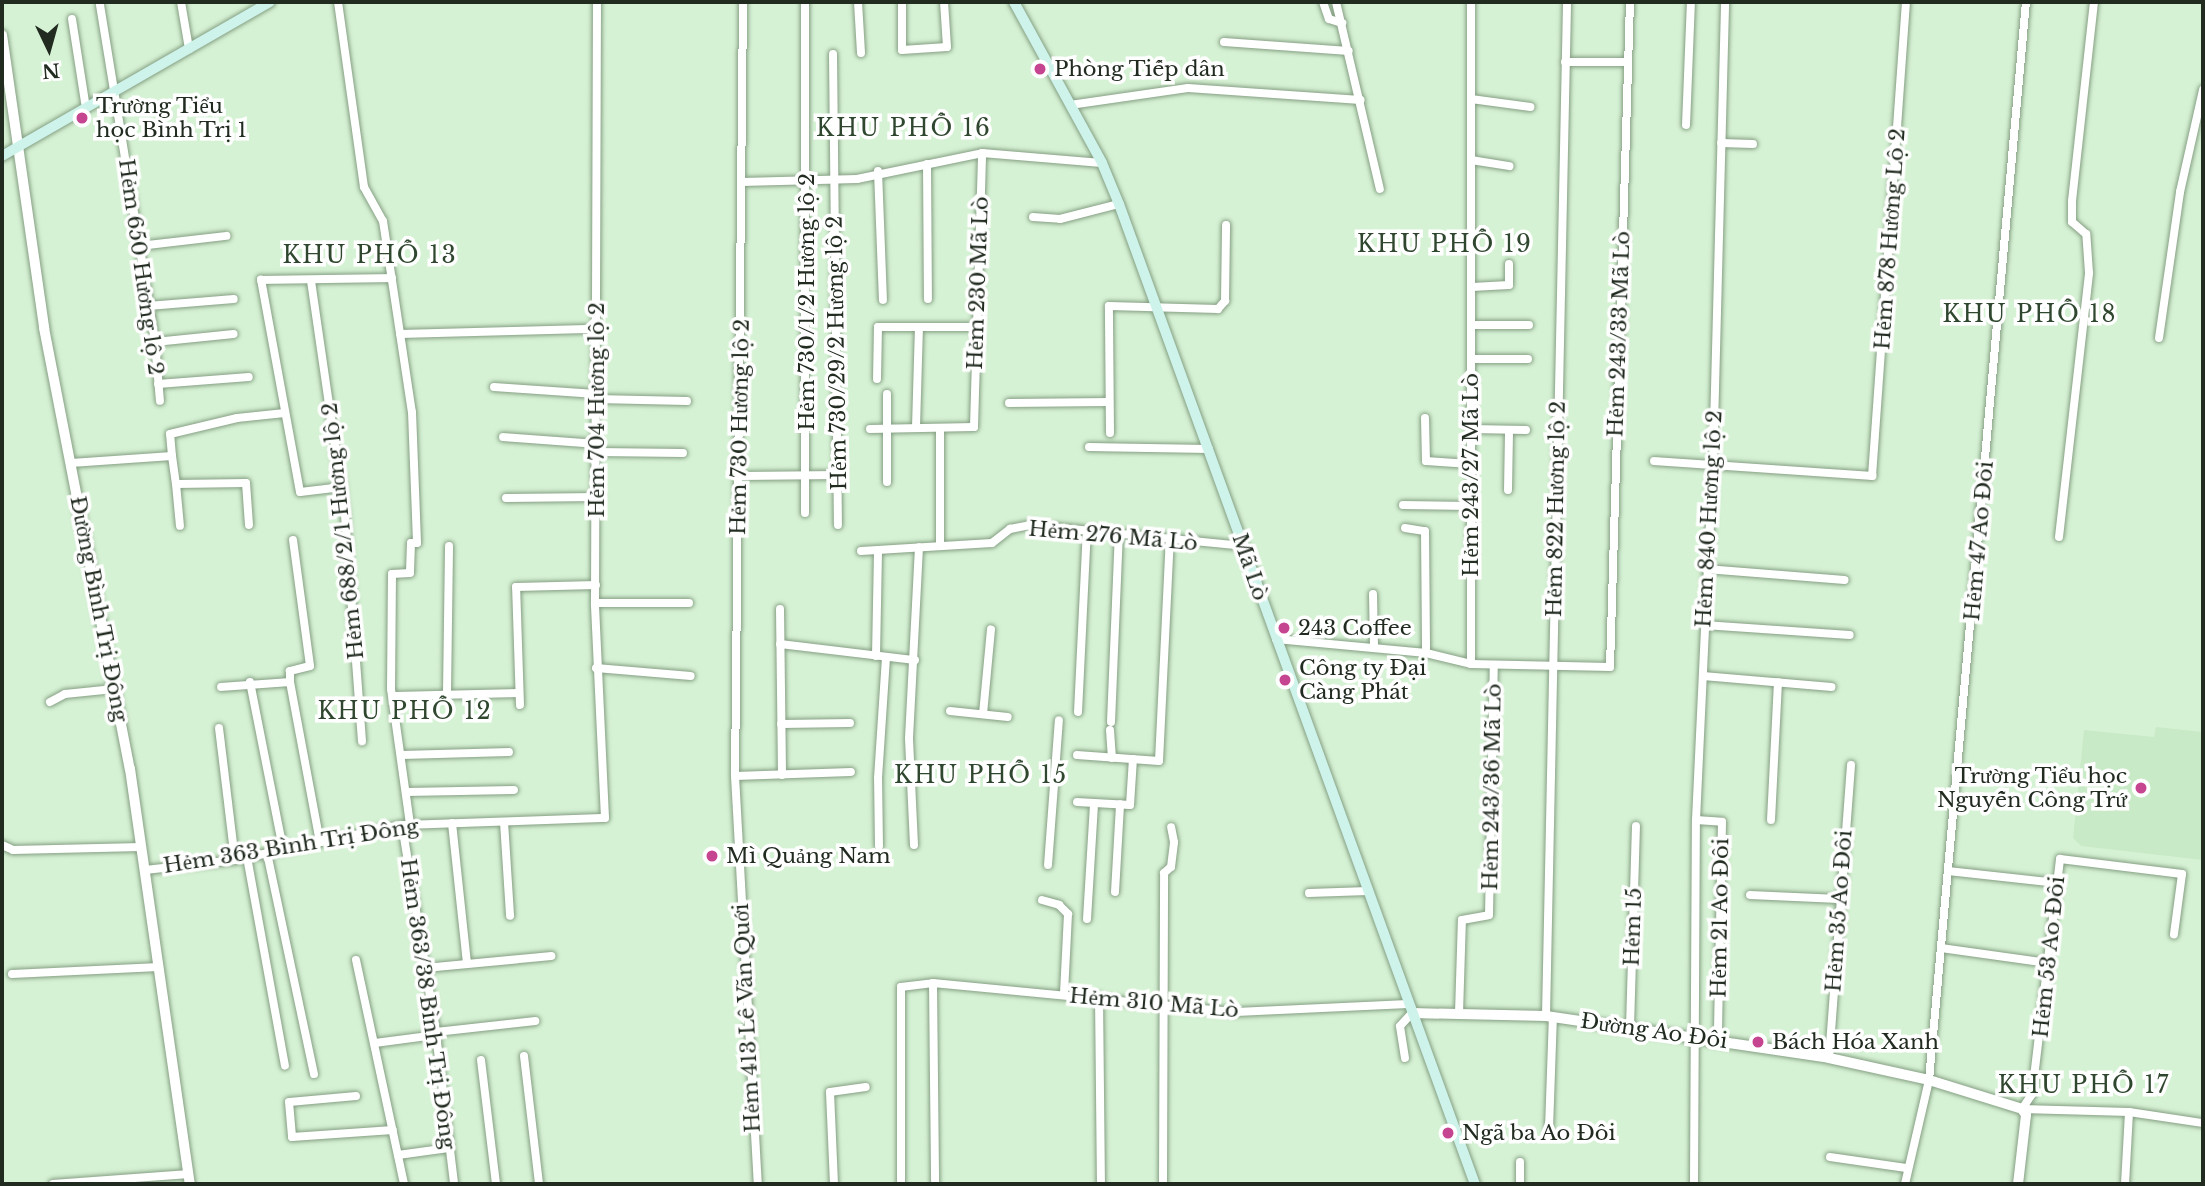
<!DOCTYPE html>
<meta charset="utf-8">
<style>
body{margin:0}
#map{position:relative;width:2205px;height:1186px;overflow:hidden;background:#d6f2d4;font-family:"Libre Baskerville",serif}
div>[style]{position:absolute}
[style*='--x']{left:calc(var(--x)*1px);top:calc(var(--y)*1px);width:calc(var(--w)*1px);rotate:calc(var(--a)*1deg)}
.built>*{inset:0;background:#c8eac6}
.roads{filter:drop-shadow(0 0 2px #859f83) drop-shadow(0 0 2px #859f83)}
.minor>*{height:8px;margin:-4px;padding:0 4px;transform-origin:4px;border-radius:4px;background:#fff}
.tertiary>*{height:10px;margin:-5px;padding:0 5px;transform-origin:5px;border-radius:5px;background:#fff}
.secondary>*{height:10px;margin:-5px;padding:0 5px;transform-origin:5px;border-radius:5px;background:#cef3ea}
.dots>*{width:19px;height:19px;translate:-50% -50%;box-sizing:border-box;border:4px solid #fff;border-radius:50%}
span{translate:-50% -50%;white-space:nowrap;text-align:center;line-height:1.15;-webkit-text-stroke:7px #fff;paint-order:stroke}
.poi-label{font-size:21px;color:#212b20}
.left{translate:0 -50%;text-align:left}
.right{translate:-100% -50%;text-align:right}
.street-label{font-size:21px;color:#212b20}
.neighbourhood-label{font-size:23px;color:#30472f;letter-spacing:2px}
.frame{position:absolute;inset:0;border:4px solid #212b20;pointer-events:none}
.north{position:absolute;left:14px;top:14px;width:70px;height:70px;-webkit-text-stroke:5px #fff;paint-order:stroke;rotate:175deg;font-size:19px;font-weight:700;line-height:28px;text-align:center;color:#212b20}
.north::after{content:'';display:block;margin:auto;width:24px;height:32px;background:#212b20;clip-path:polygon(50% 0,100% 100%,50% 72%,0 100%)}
</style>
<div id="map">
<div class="built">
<i style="clip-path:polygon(2156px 727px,2203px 732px,2203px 860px,2081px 846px,2073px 838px,2084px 730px,2154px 737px)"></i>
</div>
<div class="roads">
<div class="minor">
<i style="--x:181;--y:2;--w:48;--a:80.3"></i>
<i style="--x:338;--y:2;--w:187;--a:82"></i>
<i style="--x:364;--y:187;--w:39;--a:61"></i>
<i style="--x:383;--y:221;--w:193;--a:81.4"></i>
<i style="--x:412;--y:412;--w:131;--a:87.8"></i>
<i style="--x:417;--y:543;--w:6;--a:180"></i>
<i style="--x:411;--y:543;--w:30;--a:92"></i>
<i style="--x:410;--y:573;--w:18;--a:177"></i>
<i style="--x:392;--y:574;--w:115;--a:90.5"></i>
<i style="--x:391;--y:689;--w:136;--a:82"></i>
<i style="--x:743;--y:2;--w:774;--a:90.59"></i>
<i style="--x:735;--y:776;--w:409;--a:86.8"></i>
<i style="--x:805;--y:2;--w:511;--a:90"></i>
<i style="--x:858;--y:2;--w:51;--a:86.6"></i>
<i style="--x:902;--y:2;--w:48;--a:90"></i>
<i style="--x:902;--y:50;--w:45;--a:-3.8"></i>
<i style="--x:947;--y:47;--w:45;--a:-93.8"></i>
<i style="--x:1323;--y:2;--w:18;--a:71"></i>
<i style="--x:1329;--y:19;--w:14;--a:17"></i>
<i style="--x:1336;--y:2;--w:192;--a:76.8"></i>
<i style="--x:1471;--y:2;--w:662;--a:90"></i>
<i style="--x:100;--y:5;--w:341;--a:80.7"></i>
<i style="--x:155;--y:342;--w:59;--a:85.2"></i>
<i style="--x:72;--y:19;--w:90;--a:81.1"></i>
<i style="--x:1224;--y:42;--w:125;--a:4.1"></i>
<i style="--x:833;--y:54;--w:471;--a:89.4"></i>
<i style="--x:1565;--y:62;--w:61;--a:0"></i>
<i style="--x:1471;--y:99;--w:60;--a:7.7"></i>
<i style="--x:1070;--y:105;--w:119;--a:-8.2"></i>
<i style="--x:1188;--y:88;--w:173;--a:4"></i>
<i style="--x:1686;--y:125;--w:123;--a:-87.7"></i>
<i style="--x:1721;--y:143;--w:32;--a:2"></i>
<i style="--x:1471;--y:160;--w:39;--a:9"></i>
<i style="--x:927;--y:164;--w:135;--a:89.6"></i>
<i style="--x:878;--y:171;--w:129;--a:87.8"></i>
<i style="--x:742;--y:182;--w:115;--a:-1.5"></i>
<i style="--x:857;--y:179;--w:128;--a:-11.7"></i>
<i style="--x:1033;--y:217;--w:27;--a:4"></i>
<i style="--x:1060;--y:219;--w:61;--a:-14.3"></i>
<i style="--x:139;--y:246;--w:88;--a:-6.6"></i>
<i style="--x:311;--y:281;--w:236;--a:81.7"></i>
<i style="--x:345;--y:515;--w:227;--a:85.7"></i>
<i style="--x:1472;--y:287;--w:37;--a:-3"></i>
<i style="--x:1509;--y:285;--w:21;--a:-90"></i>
<i style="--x:148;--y:306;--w:86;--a:-4.7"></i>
<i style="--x:1473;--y:325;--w:56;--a:0"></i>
<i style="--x:400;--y:334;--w:196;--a:-1.5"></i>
<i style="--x:2159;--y:338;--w:148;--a:-81.8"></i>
<i style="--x:2180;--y:192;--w:105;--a:-77.3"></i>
<i style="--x:155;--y:342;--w:79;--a:-5.8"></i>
<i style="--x:1472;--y:359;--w:56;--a:0"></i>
<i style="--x:877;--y:379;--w:52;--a:-88.9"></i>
<i style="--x:878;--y:327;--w:97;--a:0"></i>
<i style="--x:158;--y:384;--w:91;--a:-4.4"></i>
<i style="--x:494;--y:387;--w:102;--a:3.9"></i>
<i style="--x:596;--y:399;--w:91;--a:1.3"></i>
<i style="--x:1009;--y:403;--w:100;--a:-0.6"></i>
<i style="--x:1425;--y:418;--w:43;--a:88.7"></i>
<i style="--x:1426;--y:461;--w:44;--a:3.9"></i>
<i style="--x:916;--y:427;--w:100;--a:-88.3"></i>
<i style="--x:870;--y:429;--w:104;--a:-1.1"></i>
<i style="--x:974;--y:427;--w:274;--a:-88.3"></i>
<i style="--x:982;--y:153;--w:120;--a:4.8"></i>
<i style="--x:940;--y:429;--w:117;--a:90"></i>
<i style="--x:1471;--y:429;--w:55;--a:1"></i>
<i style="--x:1110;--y:433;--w:127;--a:-90.5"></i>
<i style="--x:1109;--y:306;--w:109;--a:1.6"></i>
<i style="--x:1218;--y:309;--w:11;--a:-49"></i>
<i style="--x:1225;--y:301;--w:76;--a:-89.2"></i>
<i style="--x:503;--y:437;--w:94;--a:4.3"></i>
<i style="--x:1089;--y:447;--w:120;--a:1"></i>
<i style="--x:597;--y:452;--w:86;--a:0.7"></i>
<i style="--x:172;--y:456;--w:22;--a:-95"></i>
<i style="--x:170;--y:434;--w:69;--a:-13.4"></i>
<i style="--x:237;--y:418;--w:48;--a:-5.9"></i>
<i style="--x:1654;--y:461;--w:219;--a:3.9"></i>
<i style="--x:1872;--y:476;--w:475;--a:-85.9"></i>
<i style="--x:71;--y:463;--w:101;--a:-4"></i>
<i style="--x:172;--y:456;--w:28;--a:82"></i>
<i style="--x:176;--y:484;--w:70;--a:-0.8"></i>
<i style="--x:246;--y:483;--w:42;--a:85.9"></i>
<i style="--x:740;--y:476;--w:98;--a:-0.6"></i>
<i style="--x:887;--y:482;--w:88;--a:-90"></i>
<i style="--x:176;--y:484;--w:42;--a:84.6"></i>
<i style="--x:342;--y:487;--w:42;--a:173.2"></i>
<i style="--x:300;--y:492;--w:216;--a:-100.4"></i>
<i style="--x:261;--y:280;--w:131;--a:-0.9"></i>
<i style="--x:1508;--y:490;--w:60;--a:-89"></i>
<i style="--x:506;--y:498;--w:93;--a:-0.6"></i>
<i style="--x:1403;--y:505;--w:67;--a:0.9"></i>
<i style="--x:1405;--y:528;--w:20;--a:9"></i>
<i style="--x:1425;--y:531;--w:122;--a:89.5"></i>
<i style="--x:2059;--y:537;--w:266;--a:-83.5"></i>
<i style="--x:2089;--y:273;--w:39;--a:-94"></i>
<i style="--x:2086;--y:234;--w:18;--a:-139"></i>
<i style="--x:2072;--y:222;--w:21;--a:-90"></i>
<i style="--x:2072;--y:201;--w:200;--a:-83.7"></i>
<i style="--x:293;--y:540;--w:127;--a:82.3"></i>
<i style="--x:310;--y:666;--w:21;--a:166"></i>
<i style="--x:290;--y:671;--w:11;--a:90"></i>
<i style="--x:290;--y:682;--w:163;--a:79.4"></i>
<i style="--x:861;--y:551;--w:131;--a:-3.5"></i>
<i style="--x:992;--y:543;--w:23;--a:-38"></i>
<i style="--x:1010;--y:529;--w:20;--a:-11"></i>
<i style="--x:1030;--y:525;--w:214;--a:5.6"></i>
<i style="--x:1706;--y:569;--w:139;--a:4.5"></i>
<i style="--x:1373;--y:594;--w:52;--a:88.9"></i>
<i style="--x:595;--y:603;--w:94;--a:0"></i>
<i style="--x:780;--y:609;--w:166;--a:89.3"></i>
<i style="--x:1704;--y:625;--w:146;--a:3.9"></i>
<i style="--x:1276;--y:639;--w:151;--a:5.3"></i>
<i style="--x:1426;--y:653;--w:46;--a:13.7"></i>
<i style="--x:1471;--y:664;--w:139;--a:1.2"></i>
<i style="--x:1610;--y:667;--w:665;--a:-88.28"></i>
<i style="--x:780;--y:644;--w:136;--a:6.8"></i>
<i style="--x:876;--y:656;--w:105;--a:-88.9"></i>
<i style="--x:596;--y:668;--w:95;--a:4.8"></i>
<i style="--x:1703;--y:676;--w:129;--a:4.9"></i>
<i style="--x:250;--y:682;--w:170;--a:78.8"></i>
<i style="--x:221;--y:687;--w:69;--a:-4.1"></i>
<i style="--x:447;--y:692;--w:146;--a:-89.2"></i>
<i style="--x:395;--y:696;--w:124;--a:-1.4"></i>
<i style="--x:50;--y:702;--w:17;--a:-28"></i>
<i style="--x:65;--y:694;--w:49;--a:-5.8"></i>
<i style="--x:520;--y:705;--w:118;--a:-91.9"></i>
<i style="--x:516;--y:587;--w:80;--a:-1.4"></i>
<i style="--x:950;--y:711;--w:58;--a:5.9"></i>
<i style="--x:1078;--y:712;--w:181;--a:-87.2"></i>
<i style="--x:983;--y:714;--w:85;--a:-84.6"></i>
<i style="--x:1111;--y:722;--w:187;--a:-87.6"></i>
<i style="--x:781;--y:724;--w:69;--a:-0.8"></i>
<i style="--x:219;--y:728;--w:133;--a:83.1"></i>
<i style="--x:1110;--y:730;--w:28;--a:86"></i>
<i style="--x:402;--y:755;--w:107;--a:-1.6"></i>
<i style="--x:1077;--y:755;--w:82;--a:4.2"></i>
<i style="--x:1159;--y:761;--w:221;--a:-87.2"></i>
<i style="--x:735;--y:776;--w:116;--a:-2"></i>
<i style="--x:406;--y:792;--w:108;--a:-1.1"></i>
<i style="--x:1077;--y:802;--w:53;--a:3.2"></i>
<i style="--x:1130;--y:805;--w:46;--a:-86.3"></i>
<i style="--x:1696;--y:820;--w:26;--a:4"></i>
<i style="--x:1722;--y:822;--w:217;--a:91.1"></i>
<i style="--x:1771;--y:820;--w:138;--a:-87.1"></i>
<i style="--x:504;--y:822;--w:94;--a:86.3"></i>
<i style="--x:452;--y:823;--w:141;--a:83.9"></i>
<i style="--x:402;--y:825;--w:204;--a:80.7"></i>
<i style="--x:435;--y:1026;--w:159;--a:83.1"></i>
<i style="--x:2;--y:845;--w:12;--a:24"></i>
<i style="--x:13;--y:850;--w:128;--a:-1.3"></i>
<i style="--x:914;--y:845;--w:107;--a:-92.7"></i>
<i style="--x:909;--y:738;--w:191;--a:-87"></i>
<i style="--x:879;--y:846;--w:68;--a:-90.8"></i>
<i style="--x:878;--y:778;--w:120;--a:-86.2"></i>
<i style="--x:267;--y:853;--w:226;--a:78"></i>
<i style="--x:247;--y:857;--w:212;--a:79.7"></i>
<i style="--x:1048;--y:865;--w:145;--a:-85.7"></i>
<i style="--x:145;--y:870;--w:91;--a:-6.3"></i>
<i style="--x:235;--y:860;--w:171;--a:-11.8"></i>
<i style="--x:402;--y:825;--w:203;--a:-2"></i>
<i style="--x:605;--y:818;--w:215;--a:-92.7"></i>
<i style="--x:595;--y:603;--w:601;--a:-89.81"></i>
<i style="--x:1948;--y:871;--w:110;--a:6.3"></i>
<i style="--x:1115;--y:892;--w:88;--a:-86.7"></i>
<i style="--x:1309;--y:893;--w:59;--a:-1.9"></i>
<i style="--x:1750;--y:895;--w:89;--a:2.6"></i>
<i style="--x:1042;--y:900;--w:18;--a:16"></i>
<i style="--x:1059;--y:905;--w:13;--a:45"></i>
<i style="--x:1068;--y:914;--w:80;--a:92.9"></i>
<i style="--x:1087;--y:919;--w:116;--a:-86.5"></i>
<i style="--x:1941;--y:948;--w:108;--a:8"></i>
<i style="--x:356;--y:960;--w:229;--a:77.9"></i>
<i style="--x:425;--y:968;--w:127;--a:-5.4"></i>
<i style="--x:12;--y:974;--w:147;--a:-2.7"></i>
<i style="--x:933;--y:983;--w:201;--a:89.4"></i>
<i style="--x:1099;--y:997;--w:187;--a:89.4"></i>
<i style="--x:1459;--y:1013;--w:93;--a:-88.2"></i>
<i style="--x:1462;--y:920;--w:27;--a:-10"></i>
<i style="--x:1489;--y:915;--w:250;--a:-88.9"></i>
<i style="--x:1546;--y:1016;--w:1014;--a:-88.81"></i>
<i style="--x:1630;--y:1027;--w:201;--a:-88.3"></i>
<i style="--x:436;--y:1032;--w:100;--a:-6.3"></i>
<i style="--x:375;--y:1043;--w:62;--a:-7.5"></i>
<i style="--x:524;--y:1056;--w:129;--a:83.3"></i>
<i style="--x:1405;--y:1058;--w:32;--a:-99"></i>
<i style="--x:1400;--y:1026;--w:18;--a:-47"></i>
<i style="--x:1829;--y:1058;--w:294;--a:-85.7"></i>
<i style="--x:481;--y:1060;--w:125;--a:83.1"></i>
<i style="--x:356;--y:1096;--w:67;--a:174.9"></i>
<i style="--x:289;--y:1102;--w:35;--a:85"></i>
<i style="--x:292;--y:1137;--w:101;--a:-4"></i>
<i style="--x:2022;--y:1109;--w:18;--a:-56"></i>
<i style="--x:2032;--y:1094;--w:237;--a:-83.2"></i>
<i style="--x:2060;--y:859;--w:123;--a:7"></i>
<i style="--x:2182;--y:874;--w:61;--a:97.6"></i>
<i style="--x:2022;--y:1109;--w:107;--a:1.6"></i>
<i style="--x:2129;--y:1112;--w:75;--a:8.5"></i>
<i style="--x:1549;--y:1129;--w:112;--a:-88"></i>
<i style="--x:398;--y:1155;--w:51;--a:-7.8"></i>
<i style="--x:1830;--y:1157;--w:77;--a:8.2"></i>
<i style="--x:1520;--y:1162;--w:22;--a:90"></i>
<i style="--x:53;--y:1184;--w:136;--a:-4.2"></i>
<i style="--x:834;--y:1184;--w:92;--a:-92.5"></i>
<i style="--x:830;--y:1092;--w:36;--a:-8"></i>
<i style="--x:901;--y:1184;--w:197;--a:-90"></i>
<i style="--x:901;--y:987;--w:32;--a:-7"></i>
<i style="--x:933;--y:983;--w:304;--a:5.5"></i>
<i style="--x:1236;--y:1012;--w:172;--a:-2.7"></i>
<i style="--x:1163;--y:1184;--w:311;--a:-89.8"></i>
<i style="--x:1164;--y:873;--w:9;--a:-41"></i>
<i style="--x:1171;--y:867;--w:25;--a:-83"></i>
<i style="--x:1174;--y:842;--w:15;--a:-101"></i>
<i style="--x:1694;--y:1184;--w:364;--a:-89.7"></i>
<i style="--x:1696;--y:820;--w:355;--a:-87.3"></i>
<i style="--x:1713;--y:465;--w:463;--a:-88.5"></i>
<i style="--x:1905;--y:1184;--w:107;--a:-77"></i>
<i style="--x:1929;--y:1080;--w:1082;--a:-84.86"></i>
<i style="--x:2125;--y:1184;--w:72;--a:-86.8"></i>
</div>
<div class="tertiary">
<i style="--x:2;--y:35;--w:296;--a:81.8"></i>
<i style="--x:44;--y:328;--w:449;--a:79"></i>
<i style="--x:130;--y:769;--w:419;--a:81.8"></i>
<i style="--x:1412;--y:1013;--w:134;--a:1.3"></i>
<i style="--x:1546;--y:1016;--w:286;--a:8.4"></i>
<i style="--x:1829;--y:1058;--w:102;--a:12.4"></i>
<i style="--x:1929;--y:1080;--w:97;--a:17.3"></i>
<i style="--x:2022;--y:1109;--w:7;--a:56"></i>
<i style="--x:2026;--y:1115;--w:69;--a:96.6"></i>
</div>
<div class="secondary">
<i style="--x:1014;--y:2;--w:183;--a:61.3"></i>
<i style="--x:1102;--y:163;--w:44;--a:67.5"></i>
<i style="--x:1119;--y:204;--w:1043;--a:70.04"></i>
<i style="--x:2;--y:156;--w:309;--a:-29.9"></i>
</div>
</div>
<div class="dots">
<i style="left:1040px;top:69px;background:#c54590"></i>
<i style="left:82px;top:118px;background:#c54590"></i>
<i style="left:1284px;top:628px;background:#c54590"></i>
<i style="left:1285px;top:680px;background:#c54590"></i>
<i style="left:2141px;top:788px;background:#c54590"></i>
<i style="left:712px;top:856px;background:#c54590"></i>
<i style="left:1758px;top:1042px;background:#c54590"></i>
<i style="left:1448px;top:1133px;background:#c54590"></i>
</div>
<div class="poi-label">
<span class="left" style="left:1054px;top:69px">Phòng Tiếp dân</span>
<span class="left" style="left:96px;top:118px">Trường Tiểu<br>học Bình Trị 1</span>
<span class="left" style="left:1298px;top:628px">243 Coffee</span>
<span class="left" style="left:1299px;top:680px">Công ty Đại<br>Càng Phát</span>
<span class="right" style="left:2127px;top:788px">Trường Tiểu học<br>Nguyễn Công Trứ</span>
<span class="left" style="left:726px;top:856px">Mì Quảng Nam</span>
<span class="left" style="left:1772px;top:1042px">Bách Hóa Xanh</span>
<span class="left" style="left:1462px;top:1133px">Ngã ba Ao Đôi</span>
</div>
<div class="street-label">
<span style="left:1890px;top:239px;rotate:-86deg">Hẻm 878 Hương Lộ 2</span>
<span style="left:141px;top:267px;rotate:82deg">Hẻm 650 Hương lộ 2</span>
<span style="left:978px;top:283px;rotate:-88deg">Hẻm 230 Mã Lò</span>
<span style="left:807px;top:302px;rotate:-90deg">Hẻm 730/1/2 Hương lộ 2</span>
<span style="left:1619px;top:334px;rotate:-88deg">Hẻm 243/33 Mã Lò</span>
<span style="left:837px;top:353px;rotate:-91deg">Hẻm 730/29/2 Hương lộ 2</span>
<span style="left:597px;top:410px;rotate:-90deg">Hẻm 704 Hương lộ 2</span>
<span style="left:740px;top:427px;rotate:-89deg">Hẻm 730 Hương lộ 2</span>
<span style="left:1471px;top:475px;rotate:-90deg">Hẻm 243/27 Mã Lò</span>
<span style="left:1556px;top:509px;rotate:-89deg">Hẻm 822 Hương lộ 2</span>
<span style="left:1709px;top:519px;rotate:-87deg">Hẻm 840 Hương lộ 2</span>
<span style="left:343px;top:531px;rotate:-96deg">Hẻm 688/2/1 Hương lộ 2</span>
<span style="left:1113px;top:536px;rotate:5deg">Hẻm 276 Mã Lò</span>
<span style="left:1979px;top:541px;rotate:-85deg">Hẻm 47 Ao Đôi</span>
<span style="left:1250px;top:567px;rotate:71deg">Mã Lò</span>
<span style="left:99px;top:609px;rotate:79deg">Đường Bình Trị Đông</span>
<span style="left:1492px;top:787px;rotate:-89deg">Hẻm 243/36 Mã Lò</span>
<span style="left:291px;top:846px;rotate:-9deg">Hẻm 363 Bình Trị Đông</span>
<span style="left:1839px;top:911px;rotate:-86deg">Hẻm 35 Ao Đôi</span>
<span style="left:1720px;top:918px;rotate:-89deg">Hẻm 21 Ao Đôi</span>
<span style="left:1633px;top:927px;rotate:-88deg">Hẻm 15</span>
<span style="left:2049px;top:957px;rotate:-84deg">Hẻm 53 Ao Đôi</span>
<span style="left:1154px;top:1003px;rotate:5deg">Hẻm 310 Mã Lò</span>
<span style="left:428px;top:1004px;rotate:82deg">Hẻm 363/38 Bình Trị Đông</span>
<span style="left:747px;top:1018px;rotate:-93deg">Hẻm 413 Lê Văn Quới</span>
<span style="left:1654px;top:1031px;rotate:8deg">Đường Ao Đôi</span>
</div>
<div class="neighbourhood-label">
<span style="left:904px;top:128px">KHU PHỐ 16</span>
<span style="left:1445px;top:244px">KHU PHỐ 19</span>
<span style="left:370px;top:255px">KHU PHỐ 13</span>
<span style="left:2030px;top:314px">KHU PHỐ 18</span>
<span style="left:405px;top:711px">KHU PHỐ 12</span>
<span style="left:981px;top:775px">KHU PHỐ 15</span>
<span style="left:2084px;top:1085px">KHU PHỐ 17</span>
</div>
<div class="frame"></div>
<div class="north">N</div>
</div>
